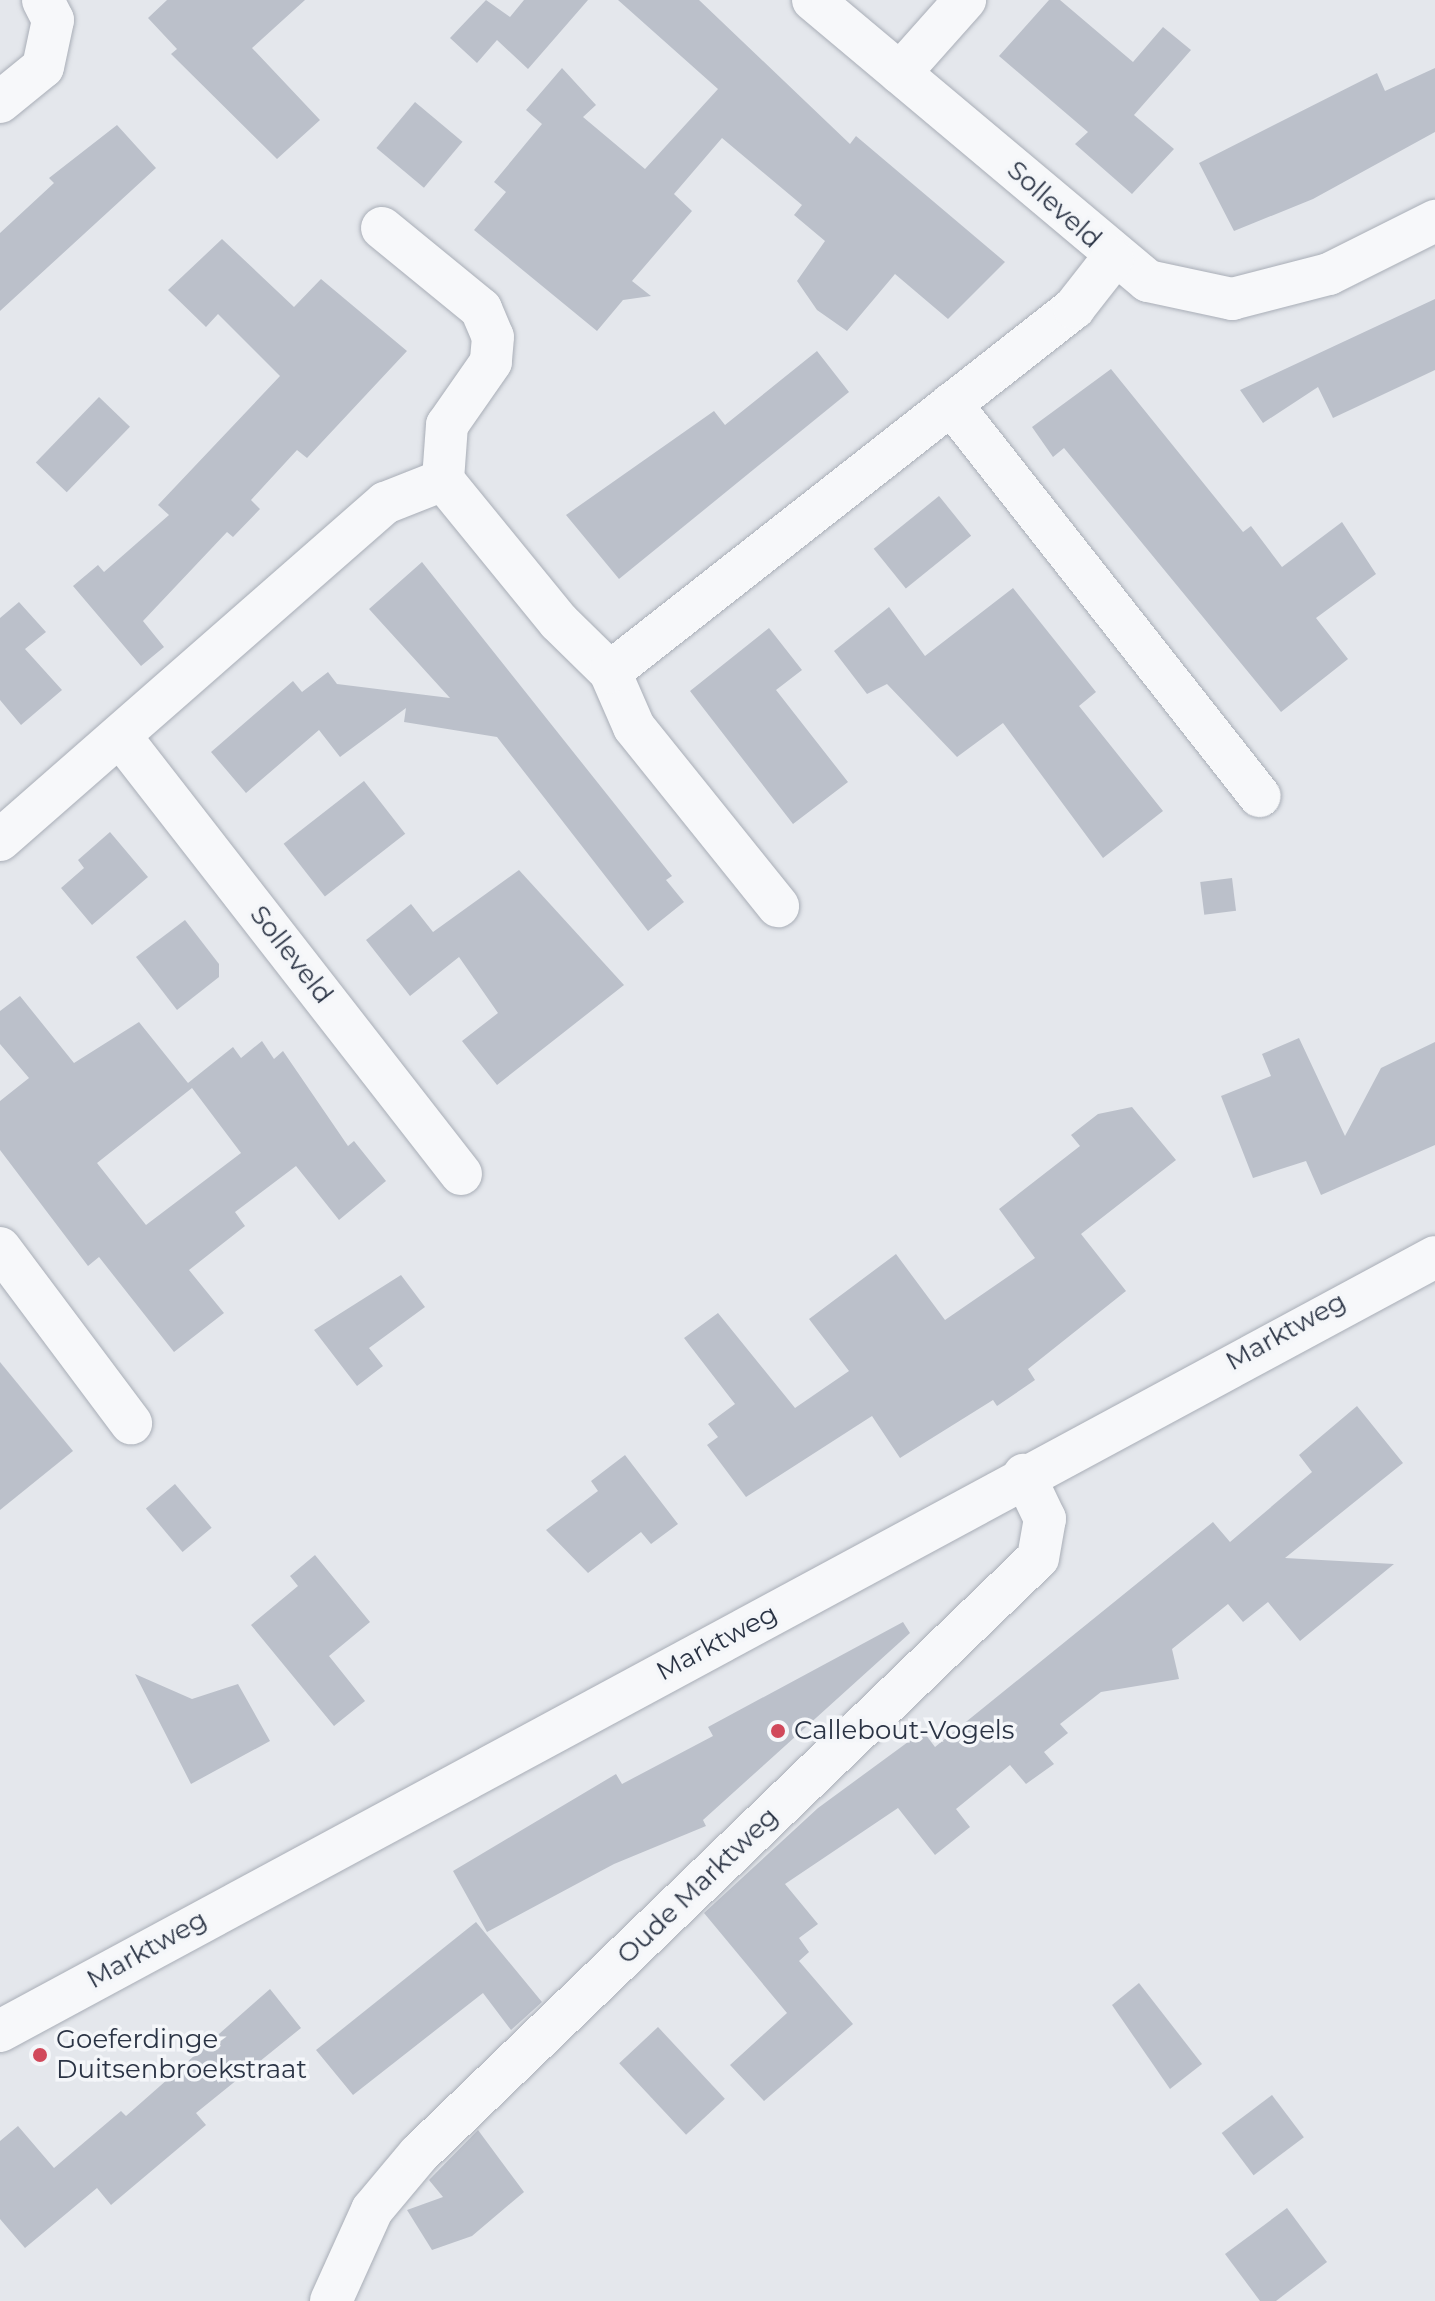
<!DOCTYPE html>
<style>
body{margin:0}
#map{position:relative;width:1435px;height:2301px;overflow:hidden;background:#e4e7ec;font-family:Montserrat,sans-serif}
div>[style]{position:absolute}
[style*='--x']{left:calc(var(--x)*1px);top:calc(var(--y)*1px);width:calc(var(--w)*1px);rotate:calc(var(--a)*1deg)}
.building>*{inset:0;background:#bbc0ca;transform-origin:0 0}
.roads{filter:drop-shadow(0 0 2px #a9aeb7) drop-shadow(0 0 2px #a9aeb7)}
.minor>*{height:42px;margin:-21px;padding:0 21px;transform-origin:21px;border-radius:21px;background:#f7f8fa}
.dots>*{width:22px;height:22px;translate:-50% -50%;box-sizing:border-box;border:4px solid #f4f6f9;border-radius:50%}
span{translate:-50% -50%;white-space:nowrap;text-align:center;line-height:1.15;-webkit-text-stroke:7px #f4f6f9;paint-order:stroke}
.street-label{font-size:26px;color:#2b3445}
.poi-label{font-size:26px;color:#2b3445}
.left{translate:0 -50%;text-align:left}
</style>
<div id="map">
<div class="building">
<i style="clip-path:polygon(167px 0,305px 0,252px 48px,320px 120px,277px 159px,171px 54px,177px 49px,148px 18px)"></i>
<i style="clip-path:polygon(486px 0,510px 17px,524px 0,588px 0,528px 69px,497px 40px,477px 63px,450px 38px)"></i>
<i style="clip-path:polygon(618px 0,699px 0,850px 144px,856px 136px,1005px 262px,948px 319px,895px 274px,847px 331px,817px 310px,797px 281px,825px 241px,794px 215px,802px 205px,722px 138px,674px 194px,692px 211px,632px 281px,651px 296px,623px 300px,597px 331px,474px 230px,506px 192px,494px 182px,542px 124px,526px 110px,562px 68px,596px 105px,583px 117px,645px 169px,718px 89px)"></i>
<i style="clip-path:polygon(1049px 0,1060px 0,1133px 62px,1163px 27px,1191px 50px,1134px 115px,1174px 149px,1132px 194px,1075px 144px,1088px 132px,999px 56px)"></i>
<i style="clip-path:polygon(1435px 68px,1435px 132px,1313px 199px,1234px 231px,1199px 163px,1377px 73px,1385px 91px)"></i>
<i style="left:415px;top:102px;width:62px;height:60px;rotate:40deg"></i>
<i style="clip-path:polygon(117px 125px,156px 168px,0 311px,0 233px,54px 183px,49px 178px)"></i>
<i style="clip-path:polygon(222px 239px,294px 307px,321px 279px,407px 351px,307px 458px,297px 450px,251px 500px,260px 509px,233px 537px,227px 532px,143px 621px,164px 647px,141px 666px,73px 586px,98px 565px,104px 572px,169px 515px,158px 505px,280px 376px,218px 314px,206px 327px,168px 290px)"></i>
<i style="clip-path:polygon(1435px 299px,1435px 370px,1333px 418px,1318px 387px,1263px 423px,1240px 390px)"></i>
<i style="clip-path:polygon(817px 351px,849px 392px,619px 579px,566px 515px,714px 411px,725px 425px)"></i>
<i style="clip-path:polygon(1111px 369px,1243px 532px,1251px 526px,1282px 567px,1342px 522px,1376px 574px,1316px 618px,1348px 659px,1281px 712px,1064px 448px,1053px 457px,1032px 427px)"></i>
<i style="left:99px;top:397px;width:43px;height:91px;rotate:44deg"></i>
<i style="left:939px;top:496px;width:51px;height:84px;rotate:51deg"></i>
<i style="clip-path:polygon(422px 562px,672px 876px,666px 880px,684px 902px,648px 931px,497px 737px,404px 722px,406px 708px,340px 757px,319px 730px,246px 793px,211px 752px,293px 681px,302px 692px,328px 672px,337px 684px,450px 698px,369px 609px)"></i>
<i style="clip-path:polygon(1013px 588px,1096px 692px,1079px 706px,1163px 811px,1103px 858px,1003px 723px,957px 757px,887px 684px,867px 694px,834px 651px,889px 607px,925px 656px)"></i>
<i style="clip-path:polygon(19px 602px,46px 632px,25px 649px,62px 690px,21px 725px,0 700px,0 618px)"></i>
<i style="clip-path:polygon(769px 628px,802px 670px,776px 690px,848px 782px,793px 824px,690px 691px)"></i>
<i style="left:364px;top:781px;width:67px;height:102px;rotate:52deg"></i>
<i style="clip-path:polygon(110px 832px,148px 877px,92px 925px,61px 888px,84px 868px,78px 860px)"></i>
<i style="clip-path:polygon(519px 870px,624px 985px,497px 1085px,462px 1041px,498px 1013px,459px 957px,410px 996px,366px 940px,411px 904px,433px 932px)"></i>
<i style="left:1232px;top:878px;width:33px;height:32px;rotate:83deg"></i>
<i style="clip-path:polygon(185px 920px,219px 964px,219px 977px,177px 1010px,136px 957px)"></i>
<i style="clip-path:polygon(evenodd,20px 996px,74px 1063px,139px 1022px,188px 1083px,233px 1047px,241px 1058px,262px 1041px,274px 1059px,283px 1051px,348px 1146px,354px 1141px,386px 1181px,339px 1220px,296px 1166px,235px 1212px,245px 1226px,189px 1270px,224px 1313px,174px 1352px,99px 1257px,88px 1266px,0 1150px,0 1101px,29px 1078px,0 1044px,0 1011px,20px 996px,192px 1088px,241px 1153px,146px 1225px,97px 1163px,192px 1088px)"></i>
<i style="clip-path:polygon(1299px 1038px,1345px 1136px,1381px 1068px,1435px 1042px,1435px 1145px,1321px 1195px,1306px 1161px,1253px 1178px,1221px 1096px,1271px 1076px,1262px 1054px)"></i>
<i style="clip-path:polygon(1132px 1107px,1176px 1160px,1081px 1234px,1126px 1291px,1028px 1369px,1035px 1380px,997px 1406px,993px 1400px,900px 1458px,872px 1416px,746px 1497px,707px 1445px,718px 1437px,708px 1424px,735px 1404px,684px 1338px,718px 1313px,795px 1408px,849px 1371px,809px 1319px,896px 1254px,945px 1320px,1035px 1258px,999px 1209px,1080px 1146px,1071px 1135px,1098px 1114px)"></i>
<i style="clip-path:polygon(401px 1275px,425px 1307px,369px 1348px,383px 1366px,357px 1386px,314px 1330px)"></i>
<i style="clip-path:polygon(0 1362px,73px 1451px,0 1510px)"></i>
<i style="clip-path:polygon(1357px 1406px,1403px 1463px,1285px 1558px,1394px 1564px,1300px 1641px,1268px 1602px,1243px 1622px,1228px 1604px,1172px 1649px,1179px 1679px,1101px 1692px,1060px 1724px,1068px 1733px,1044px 1752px,1054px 1764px,1026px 1784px,1010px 1765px,956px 1809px,970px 1827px,935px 1855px,898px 1808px,785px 1884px,818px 1924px,799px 1938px,809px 1952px,799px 1961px,853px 2024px,764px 2101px,730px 2065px,787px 2013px,704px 1913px,818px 1808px,923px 1731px,935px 1747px,1213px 1522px,1230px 1542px,1312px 1472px,1299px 1455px)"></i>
<i style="clip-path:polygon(625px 1455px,678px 1524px,651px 1544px,641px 1532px,588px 1573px,546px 1530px,598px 1491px,591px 1481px)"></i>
<i style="left:175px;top:1484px;width:57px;height:38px;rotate:50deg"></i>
<i style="clip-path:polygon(315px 1555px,370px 1622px,329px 1656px,365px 1701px,334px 1726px,251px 1625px,298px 1586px,290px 1576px)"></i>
<i style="clip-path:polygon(903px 1622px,910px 1633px,703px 1820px,706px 1826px,614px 1864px,487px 1932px,453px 1871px,616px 1774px,622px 1784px,713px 1736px,708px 1727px)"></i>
<i style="clip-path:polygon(135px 1674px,192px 1699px,238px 1684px,270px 1741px,191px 1784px)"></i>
<i style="clip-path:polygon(476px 1922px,542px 2002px,511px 2030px,483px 1993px,353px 2095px,316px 2050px)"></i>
<i style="clip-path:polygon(1139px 1983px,1202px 2064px,1170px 2089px,1112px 2005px)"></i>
<i style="clip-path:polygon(270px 1989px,301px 2028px,196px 2113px,206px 2125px,111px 2205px,97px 2188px,25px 2248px,0 2219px,0 2141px,18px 2126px,54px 2168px,121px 2111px,126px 2116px)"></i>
<i style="left:658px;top:2027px;width:98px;height:53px;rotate:47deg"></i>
<i style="left:1272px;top:2095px;width:53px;height:63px;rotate:53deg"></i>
<i style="clip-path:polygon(478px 2130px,524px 2192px,472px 2236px,432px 2250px,407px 2210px,443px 2197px,429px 2180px)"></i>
<i style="clip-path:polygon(1287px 2208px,1327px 2262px,1276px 2301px,1260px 2301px,1225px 2254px)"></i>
</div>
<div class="roads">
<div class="minor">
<i style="--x:813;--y:0;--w:437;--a:40"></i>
<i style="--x:1148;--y:281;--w:86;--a:12.1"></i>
<i style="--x:1232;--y:299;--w:100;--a:-14.5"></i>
<i style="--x:1329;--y:274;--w:119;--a:-26.6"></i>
<i style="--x:900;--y:73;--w:98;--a:-48.3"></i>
<i style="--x:0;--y:102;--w:55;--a:-39.1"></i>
<i style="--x:43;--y:67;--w:48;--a:-78"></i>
<i style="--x:53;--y:20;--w:22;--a:-117"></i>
<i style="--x:382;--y:228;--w:128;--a:39.3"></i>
<i style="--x:481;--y:309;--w:30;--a:67"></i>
<i style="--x:493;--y:337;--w:25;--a:95"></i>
<i style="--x:491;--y:362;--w:77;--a:124.9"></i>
<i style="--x:447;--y:425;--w:55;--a:94.2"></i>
<i style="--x:951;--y:404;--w:499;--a:51.8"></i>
<i style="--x:610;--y:672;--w:60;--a:66.4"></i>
<i style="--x:634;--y:727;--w:230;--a:51.2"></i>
<i style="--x:120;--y:736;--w:555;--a:52.1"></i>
<i style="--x:0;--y:840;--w:512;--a:-41.2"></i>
<i style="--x:385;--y:503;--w:62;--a:-21.6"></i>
<i style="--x:443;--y:480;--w:183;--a:50.8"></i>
<i style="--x:559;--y:622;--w:71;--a:44.4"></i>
<i style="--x:610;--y:672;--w:590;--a:-38.11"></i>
<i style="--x:1074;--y:308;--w:63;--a:-52"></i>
<i style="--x:0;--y:1248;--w:219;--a:53.2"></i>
<i style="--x:0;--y:2031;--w:1630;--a:-28.34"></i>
<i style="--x:331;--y:2301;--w:100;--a:-65.7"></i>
<i style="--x:372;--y:2210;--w:73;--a:-50"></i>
<i style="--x:419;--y:2154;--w:859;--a:-43.92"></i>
<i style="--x:1038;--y:1558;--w:40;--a:-80"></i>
<i style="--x:1045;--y:1519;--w:49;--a:-115.5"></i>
</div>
</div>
<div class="dots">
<i style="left:778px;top:1731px;background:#d1495b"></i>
<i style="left:40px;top:2055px;background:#d1495b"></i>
</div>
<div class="street-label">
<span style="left:1054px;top:205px;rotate:42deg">Solleveld</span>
<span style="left:291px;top:955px;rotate:52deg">Solleveld</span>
<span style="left:1286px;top:1332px;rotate:-29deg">Marktweg</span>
<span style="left:717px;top:1643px;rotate:-28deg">Marktweg</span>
<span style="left:698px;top:1886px;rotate:-44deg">Oude Marktweg</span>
<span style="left:147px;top:1950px;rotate:-29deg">Marktweg</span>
</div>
<div class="poi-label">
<span class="left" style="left:794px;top:1731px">Callebout-Vogels</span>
<span class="left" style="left:56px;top:2055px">Goeferdinge<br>Duitsenbroekstraat</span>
</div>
</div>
